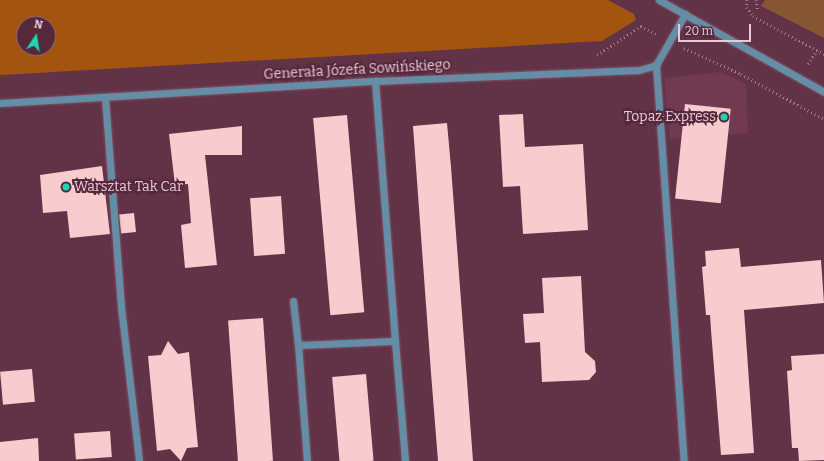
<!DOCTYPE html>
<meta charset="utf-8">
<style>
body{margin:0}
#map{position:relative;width:824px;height:461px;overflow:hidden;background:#623347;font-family:Bitter,serif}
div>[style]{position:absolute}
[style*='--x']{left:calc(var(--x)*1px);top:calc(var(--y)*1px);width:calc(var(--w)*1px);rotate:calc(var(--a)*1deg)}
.built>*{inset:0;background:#713a51}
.green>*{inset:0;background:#865533}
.forest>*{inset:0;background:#a3540e}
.building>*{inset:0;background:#f8ccce;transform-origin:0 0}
.path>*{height:2.5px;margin-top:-1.25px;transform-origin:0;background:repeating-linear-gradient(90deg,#a37d8c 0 1px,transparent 0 4px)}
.roads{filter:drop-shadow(0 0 1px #7d5163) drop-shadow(0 0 1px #7d5163)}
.minor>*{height:7px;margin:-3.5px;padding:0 3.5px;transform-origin:3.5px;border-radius:3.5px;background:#658da5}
.dots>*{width:11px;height:11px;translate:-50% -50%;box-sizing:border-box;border:2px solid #56283c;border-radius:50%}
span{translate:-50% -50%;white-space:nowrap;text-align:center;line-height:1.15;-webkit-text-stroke:4px #56283c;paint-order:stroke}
.street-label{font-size:14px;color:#e8cad5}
.poi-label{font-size:14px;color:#e8cad5}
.right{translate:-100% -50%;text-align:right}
.left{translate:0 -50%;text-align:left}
.north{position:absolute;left:16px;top:16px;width:40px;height:40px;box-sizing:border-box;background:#56283c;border:1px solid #906979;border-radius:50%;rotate:12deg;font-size:11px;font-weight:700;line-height:16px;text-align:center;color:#e8cad5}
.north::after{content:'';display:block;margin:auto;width:14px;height:18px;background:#1dd5b1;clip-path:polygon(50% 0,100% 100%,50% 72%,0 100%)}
.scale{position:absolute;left:678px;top:24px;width:73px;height:18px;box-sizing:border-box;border:2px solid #e8cad5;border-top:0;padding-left:5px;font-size:12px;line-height:14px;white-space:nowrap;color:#e8cad5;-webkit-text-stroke:3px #56283c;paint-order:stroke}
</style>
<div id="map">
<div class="built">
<i style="clip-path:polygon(721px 72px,746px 84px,748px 133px,670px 139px,664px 78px)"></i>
</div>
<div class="green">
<i style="clip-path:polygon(765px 0,824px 0,824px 38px,761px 6px)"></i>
</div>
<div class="forest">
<i style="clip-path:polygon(evenodd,0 0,608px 0,634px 14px,636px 20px,602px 41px,0 75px,0 0,24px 24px,48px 24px,48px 48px,24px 48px,24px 24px)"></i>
</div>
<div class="building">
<i style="left:685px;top:104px;width:46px;height:95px;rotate:6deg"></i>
<i style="clip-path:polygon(523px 114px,525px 147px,583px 144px,588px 230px,523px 234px,520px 186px,503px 187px,499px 115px)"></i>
<i style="left:347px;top:115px;width:198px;height:34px;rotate:85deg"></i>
<i style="clip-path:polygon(447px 123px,451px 167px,473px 461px,438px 461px,431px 373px,413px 126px)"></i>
<i style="clip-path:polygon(242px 126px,242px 155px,205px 155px,217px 265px,185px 268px,181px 225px,191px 223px,188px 184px,175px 185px,169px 134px)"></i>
<i style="clip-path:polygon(102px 166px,110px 234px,70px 238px,67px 211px,43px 213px,40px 175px)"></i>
<i style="left:281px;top:196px;width:58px;height:31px;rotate:86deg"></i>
<i style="left:134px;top:213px;width:19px;height:15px;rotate:84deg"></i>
<i style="clip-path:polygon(739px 248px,741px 267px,821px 260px,824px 303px,744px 310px,754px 453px,721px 455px,711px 330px,710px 315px,706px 315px,702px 267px,706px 266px,705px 251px)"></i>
<i style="clip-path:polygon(581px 276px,585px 352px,595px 361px,596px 372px,589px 380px,542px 382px,540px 342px,525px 343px,523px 314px,544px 313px,542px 278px)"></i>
<i style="left:263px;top:318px;width:143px;height:35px;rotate:86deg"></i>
<i style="clip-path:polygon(168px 341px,178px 354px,189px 352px,198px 447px,187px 448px,181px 461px,170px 449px,157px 451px,148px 356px,161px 355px)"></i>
<i style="clip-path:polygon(824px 354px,824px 460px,799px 461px,798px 448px,792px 448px,787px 371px,792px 370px,791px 356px)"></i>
<i style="left:32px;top:369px;width:33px;height:32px;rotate:85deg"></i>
<i style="left:366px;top:374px;width:87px;height:34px;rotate:85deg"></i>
<i style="left:110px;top:431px;width:26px;height:36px;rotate:86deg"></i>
<i style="clip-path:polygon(38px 438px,39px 461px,0 461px,0 442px)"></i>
</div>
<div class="path">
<i style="--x:747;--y:0;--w:7;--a:90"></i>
<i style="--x:747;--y:7;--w:11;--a:56"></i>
<i style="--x:753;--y:16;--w:81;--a:28.2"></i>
<i style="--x:756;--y:0;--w:10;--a:79"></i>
<i style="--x:684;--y:48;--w:63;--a:24.5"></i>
<i style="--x:741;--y:74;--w:94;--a:28.5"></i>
<i style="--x:597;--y:55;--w:53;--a:-33.4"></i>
<i style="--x:641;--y:26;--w:17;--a:28"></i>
<i style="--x:808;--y:64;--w:17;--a:-57"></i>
</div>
<div class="roads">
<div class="minor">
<i style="--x:659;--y:0;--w:189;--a:29.1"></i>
<i style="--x:656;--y:65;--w:397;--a:86"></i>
<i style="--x:105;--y:98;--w:210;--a:85.6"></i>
<i style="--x:121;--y:307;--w:155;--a:83.3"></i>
<i style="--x:0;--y:103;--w:376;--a:-3.4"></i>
<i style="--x:375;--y:81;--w:264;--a:-2.4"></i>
<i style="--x:639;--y:70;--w:18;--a:-16"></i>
<i style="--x:656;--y:65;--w:59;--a:-60.4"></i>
<i style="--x:293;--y:301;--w:44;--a:83.5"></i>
<i style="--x:395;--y:341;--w:120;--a:85.2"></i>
<i style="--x:307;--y:461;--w:116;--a:-94.4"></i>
<i style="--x:298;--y:345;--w:97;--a:-2.4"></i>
<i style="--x:395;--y:341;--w:261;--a:-94.4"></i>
</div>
</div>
<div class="dots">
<i style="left:724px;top:117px;background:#1dd5b1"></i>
<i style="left:66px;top:187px;background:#1dd5b1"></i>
</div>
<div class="street-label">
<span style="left:357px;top:70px;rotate:-3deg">Generała Józefa Sowińskiego</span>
</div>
<div class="poi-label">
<span class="right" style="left:716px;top:117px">Topaz Express</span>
<span class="left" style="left:74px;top:187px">Warsztat Tak Car</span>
</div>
<div class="north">N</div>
<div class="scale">20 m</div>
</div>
